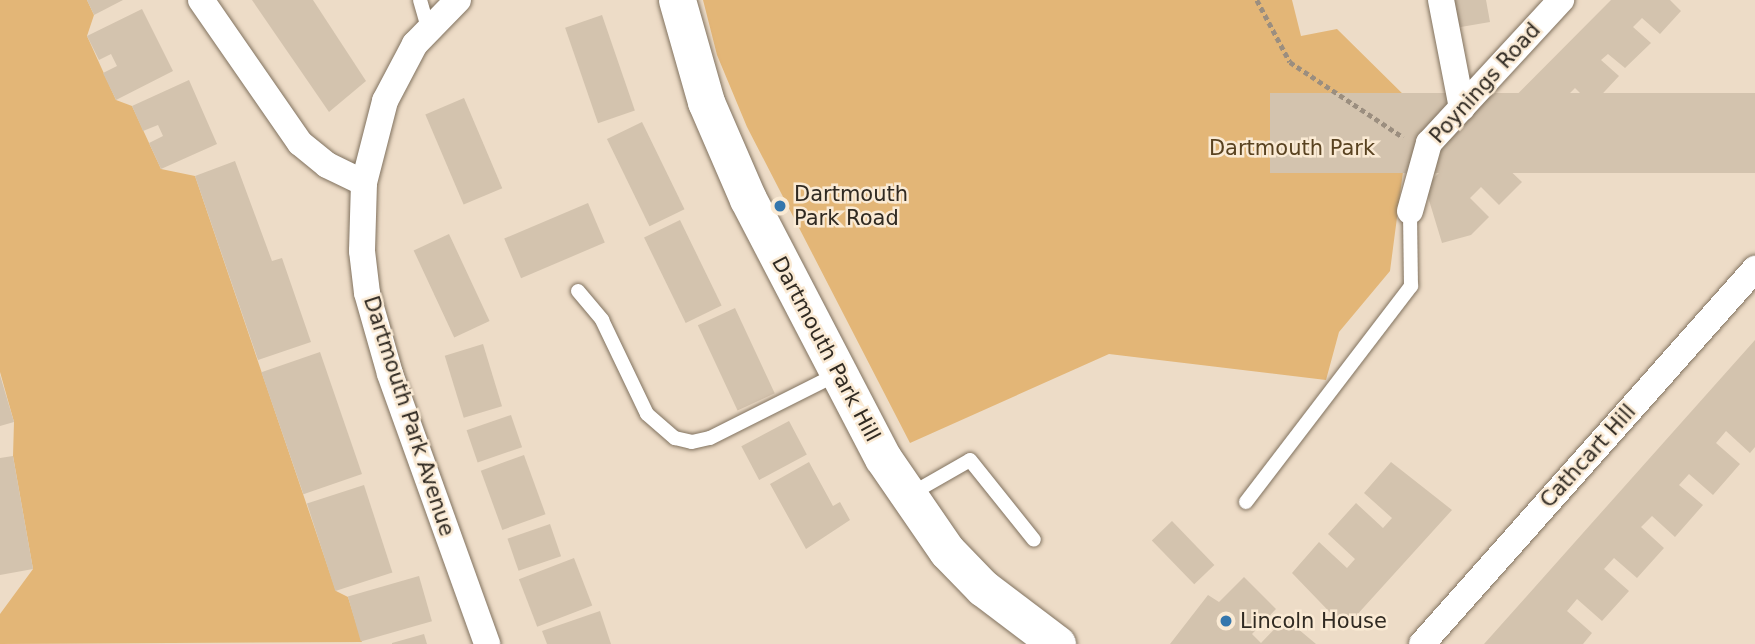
<!DOCTYPE html>
<style>
body{margin:0}
#map{position:relative;width:1755px;height:644px;overflow:hidden;background:#eddcc7;font-family:"DejaVu Sans",sans-serif}
div>[style]{position:absolute}
[style*='--x']{left:calc(var(--x)*1px);top:calc(var(--y)*1px);width:calc(var(--w)*1px);rotate:calc(var(--a)*1deg)}
.green>*{inset:0;background:#e3b677}
.building>*{inset:0;background:#d3c3ae;transform-origin:0 0}
.path>*{height:4.5px;margin-top:-2.25px;transform-origin:0;background:repeating-linear-gradient(90deg,#9b8e7f 0 5px,transparent 0 8.5px)}
.roads{filter:drop-shadow(0 0 2px #81725f) drop-shadow(0 0 2px #81725f)}
.lane>*{height:14px;margin:-7px;padding:0 7px;transform-origin:7px;border-radius:7px;background:#fff}
.street>*{height:26px;margin:-13px;padding:0 13px;transform-origin:13px;border-radius:13px;background:#fff}
.secondary>*{height:37px;margin:-18.5px;padding:0 18.5px;transform-origin:18.5px;border-radius:18.5px;background:#fff}
.dots>*{width:19px;height:19px;translate:-50% -50%;box-sizing:border-box;border:4px solid #faead4;border-radius:50%}
span{translate:-50% -50%;white-space:nowrap;text-align:center;line-height:1.15;-webkit-text-stroke:5px #faead4;paint-order:stroke}
.street-label{font-size:21px;color:#302a22}
.park-label{font-size:21px;color:#594220}
.poi-label{font-size:21px;color:#302a22}
.left{translate:0 -50%;text-align:left}
</style>
<div id="map">
<div class="green">
<i style="clip-path:polygon(0 0,87px 0,94px 15px,87px 36px,116px 100px,132px 106px,161px 169px,195px 176px,336px 591px,348px 597px,362px 642px,0 644px,0 614px,33px 569px,13px 456px,14px 422px,0 372px)"></i>
<i style="clip-path:polygon(703px 0,1292px 0,1301px 36px,1337px 29px,1412px 103px,1390px 271px,1339px 332px,1326px 380px,1109px 354px,910px 443px,747px 127px,717px 55px)"></i>
</div>
<div class="building">
<i style="clip-path:polygon(87px 0,123px 0,94px 15px)"></i>
<i style="clip-path:polygon(252px 0,313px 0,366px 81px,329px 112px)"></i>
<i style="clip-path:polygon(1449px 0,1486px 0,1490px 22px,1455px 28px)"></i>
<i style="clip-path:polygon(1611px 0,1670px 0,1681px 11px,1660px 34px,1642px 18px,1633px 27px,1651px 43px,1625px 68px,1608px 54px,1601px 60px,1619px 76px,1592px 105px,1575px 88px,1564px 99px,1583px 117px,1562px 139px,1545px 122px,1534px 132px,1552px 150px,1530px 173px,1512px 155px,1503px 164px,1522px 182px,1499px 205px,1481px 187px,1470px 198px,1489px 217px,1471px 235px,1442px 243px,1425px 187px)"></i>
<i style="clip-path:polygon(142px 9px,173px 71px,116px 100px,103px 73px,117px 66px,111px 54px,99px 60px,87px 36px)"></i>
<i style="left:602px;top:15px;width:101px;height:39px;rotate:71deg"></i>
<i style="clip-path:polygon(189px 80px,217px 144px,161px 169px,149px 143px,163px 136px,158px 125px,143px 131px,132px 106px)"></i>
<i style="left:1755px;top:93px;width:80px;height:485px;rotate:90deg"></i>
<i style="left:464px;top:98px;width:98px;height:42px;rotate:67deg"></i>
<i style="left:642px;top:122px;width:97px;height:39px;rotate:64deg"></i>
<i style="clip-path:polygon(235px 161px,272px 261px,282px 258px,311px 342px,258px 360px,195px 176px)"></i>
<i style="left:588px;top:203px;width:43px;height:91px;rotate:67deg"></i>
<i style="left:680px;top:220px;width:95px;height:40px;rotate:64deg"></i>
<i style="left:449px;top:234px;width:96px;height:39px;rotate:65deg"></i>
<i style="left:735px;top:308px;width:94px;height:41px;rotate:65deg"></i>
<i style="clip-path:polygon(1755px 340px,1755px 447px,1750px 453px,1726px 431px,1716px 443px,1740px 464px,1713px 495px,1689px 474px,1679px 485px,1703px 505px,1675px 537px,1652px 516px,1641px 527px,1664px 548px,1637px 578px,1614px 558px,1604px 569px,1629px 591px,1602px 621px,1577px 599px,1567px 611px,1592px 633px,1583px 644px,1484px 644px)"></i>
<i style="left:483px;top:344px;width:65px;height:40px;rotate:73deg"></i>
<i style="left:320px;top:352px;width:129px;height:62px;rotate:71deg"></i>
<i style="clip-path:polygon(0 375px,14px 422px,0 426px)"></i>
<i style="left:511px;top:415px;width:34px;height:47px;rotate:71deg"></i>
<i style="left:789px;top:421px;width:38px;height:54px;rotate:62deg"></i>
<i style="left:524px;top:455px;width:63px;height:46px;rotate:70deg"></i>
<i style="clip-path:polygon(13px 456px,33px 569px,0 575px,0 458px)"></i>
<i style="clip-path:polygon(809px 462px,833px 506px,840px 502px,850px 520px,806px 549px,770px 484px)"></i>
<i style="clip-path:polygon(1391px 462px,1452px 510px,1345px 628px,1292px 573px,1319px 542px,1347px 568px,1355px 559px,1328px 534px,1356px 503px,1383px 528px,1392px 518px,1364px 493px)"></i>
<i style="left:364px;top:485px;width:92px;height:60px;rotate:72deg"></i>
<i style="left:1172px;top:521px;width:61px;height:28px;rotate:46deg"></i>
<i style="left:550px;top:524px;width:34px;height:45px;rotate:71deg"></i>
<i style="left:574px;top:558px;width:51px;height:59px;rotate:69deg"></i>
<i style="left:419px;top:576px;width:47px;height:74px;rotate:74deg"></i>
<i style="clip-path:polygon(1244px 577px,1276px 609px,1252px 634px,1261px 643px,1285px 618px,1316px 644px,1170px 644px,1208px 595px,1219px 602px)"></i>
<i style="clip-path:polygon(600px 611px,611px 644px,547px 644px,542px 631px)"></i>
<i style="clip-path:polygon(424px 634px,427px 644px,392px 644px,392px 643px)"></i>
</div>
<div class="path">
<i style="--x:1257;--y:0;--w:70;--a:62"></i>
<i style="--x:1290;--y:62;--w:136;--a:33.6"></i>
</div>
<div class="roads">
<div class="lane">
<i style="--x:420;--y:0;--w:29;--a:74"></i>
<i style="--x:578;--y:291;--w:38;--a:50"></i>
<i style="--x:602;--y:320;--w:104;--a:64.4"></i>
<i style="--x:647;--y:414;--w:37;--a:41"></i>
<i style="--x:675;--y:438;--w:17;--a:13"></i>
<i style="--x:692;--y:442;--w:18;--a:-13"></i>
<i style="--x:710;--y:438;--w:142;--a:-26.7"></i>
<i style="--x:909;--y:495;--w:70;--a:-29.8"></i>
<i style="--x:970;--y:460;--w:102;--a:51.3"></i>
<i style="--x:1246;--y:502;--w:272;--a:-52.6"></i>
<i style="--x:1411;--y:286;--w:75;--a:-90.8"></i>
</div>
<div class="street">
<i style="--x:201;--y:0;--w:174;--a:55.3"></i>
<i style="--x:300;--y:143;--w:35;--a:39"></i>
<i style="--x:327;--y:165;--w:41;--a:25.9"></i>
<i style="--x:458;--y:0;--w:62;--a:134.3"></i>
<i style="--x:415;--y:44;--w:64;--a:117.8"></i>
<i style="--x:385;--y:101;--w:85;--a:104.4"></i>
<i style="--x:364;--y:183;--w:68;--a:91.7"></i>
<i style="--x:362;--y:251;--w:42;--a:83.2"></i>
<i style="--x:367;--y:293;--w:84;--a:74.1"></i>
<i style="--x:390;--y:374;--w:287;--a:70.2"></i>
<i style="--x:1441;--y:0;--w:110;--a:79"></i>
<i style="--x:1410;--y:211;--w:71;--a:-74.4"></i>
<i style="--x:1429;--y:143;--w:195;--a:-47.3"></i>
<i style="--x:1422;--y:644;--w:502;--a:-48.39"></i>
</div>
<div class="secondary">
<i style="--x:677;--y:0;--w:106;--a:74.1"></i>
<i style="--x:706;--y:102;--w:106;--a:66.6"></i>
<i style="--x:748;--y:199;--w:292;--a:62.5"></i>
<i style="--x:883;--y:458;--w:113;--a:55.5"></i>
<i style="--x:947;--y:551;--w:52;--a:45.8"></i>
<i style="--x:983;--y:588;--w:93;--a:37.1"></i>
</div>
</div>
<div class="dots">
<i style="left:780px;top:206px;background:#3577ad"></i>
<i style="left:1226px;top:621px;background:#3577ad"></i>
</div>
<div class="street-label">
<span style="left:1485px;top:83px;rotate:-48deg">Poynings Road</span>
<span style="left:826px;top:349px;rotate:62deg">Dartmouth Park Hill</span>
<span style="left:409px;top:416px;rotate:72deg">Dartmouth Park Avenue</span>
<span style="left:1588px;top:456px;rotate:-48deg">Cathcart Hill</span>
</div>
<div class="park-label">
<span style="left:1292px;top:148px">Dartmouth Park</span>
</div>
<div class="poi-label">
<span class="left" style="left:794px;top:206px">Dartmouth<br>Park Road</span>
<span class="left" style="left:1240px;top:621px">Lincoln House</span>
</div>
</div>
